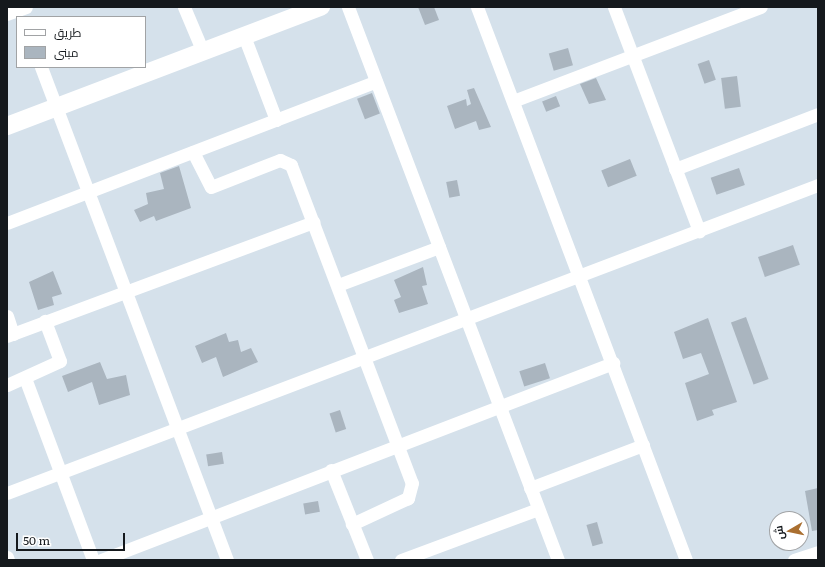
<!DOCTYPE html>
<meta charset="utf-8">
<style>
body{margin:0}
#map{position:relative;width:825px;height:567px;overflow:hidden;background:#d5e1eb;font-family:Literata,Cairo,serif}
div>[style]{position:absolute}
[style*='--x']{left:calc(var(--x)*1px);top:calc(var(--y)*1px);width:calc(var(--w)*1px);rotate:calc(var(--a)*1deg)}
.building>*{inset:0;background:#aab5bf;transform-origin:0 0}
.street>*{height:13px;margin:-6.5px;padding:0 6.5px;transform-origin:6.5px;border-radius:6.5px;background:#fff}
.secondary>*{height:18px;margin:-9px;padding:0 9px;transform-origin:9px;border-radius:9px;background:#fff}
span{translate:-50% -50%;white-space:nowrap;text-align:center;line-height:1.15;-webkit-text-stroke:3.5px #fff;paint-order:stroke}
.frame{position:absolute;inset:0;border:8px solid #15191d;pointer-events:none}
.legend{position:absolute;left:16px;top:16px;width:130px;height:52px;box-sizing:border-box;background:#fff;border:1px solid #a1a3a5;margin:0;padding:5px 7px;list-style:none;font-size:12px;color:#15191d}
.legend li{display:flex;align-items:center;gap:8px;height:20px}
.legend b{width:20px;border:1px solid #a1a3a5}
.north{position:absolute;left:769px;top:511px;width:40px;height:40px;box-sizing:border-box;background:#fff;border:1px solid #a1a3a5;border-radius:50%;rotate:261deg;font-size:11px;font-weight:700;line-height:16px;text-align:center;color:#15191d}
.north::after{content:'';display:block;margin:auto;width:14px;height:18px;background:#aa6f30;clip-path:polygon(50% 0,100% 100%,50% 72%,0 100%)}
.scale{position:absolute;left:16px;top:533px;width:109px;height:18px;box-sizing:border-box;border:2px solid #15191d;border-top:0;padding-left:5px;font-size:12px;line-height:14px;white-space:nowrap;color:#15191d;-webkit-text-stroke:3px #fff;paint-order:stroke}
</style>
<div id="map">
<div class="building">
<i style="clip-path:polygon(418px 7px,434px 7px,439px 20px,425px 25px)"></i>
<i style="left:568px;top:48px;width:18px;height:20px;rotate:74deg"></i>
<i style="left:709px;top:60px;width:21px;height:12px;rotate:71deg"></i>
<i style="left:737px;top:76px;width:31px;height:16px;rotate:83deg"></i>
<i style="clip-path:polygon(596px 78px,606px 100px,589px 104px,580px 84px)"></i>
<i style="clip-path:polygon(474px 88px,491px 127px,479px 130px,476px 121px,455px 129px,447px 106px,466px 99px,467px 106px,471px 104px,467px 90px)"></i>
<i style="left:372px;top:93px;width:22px;height:16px;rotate:69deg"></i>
<i style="left:556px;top:96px;width:11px;height:15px;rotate:68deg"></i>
<i style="left:630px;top:159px;width:18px;height:31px;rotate:68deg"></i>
<i style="clip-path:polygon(179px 166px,191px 208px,156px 221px,154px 216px,140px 222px,134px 210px,148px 204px,146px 193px,164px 189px,160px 173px)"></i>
<i style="left:739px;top:168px;width:18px;height:30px;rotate:71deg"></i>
<i style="left:457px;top:180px;width:16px;height:11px;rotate:79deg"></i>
<i style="left:793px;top:245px;width:21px;height:37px;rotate:71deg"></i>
<i style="clip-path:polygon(423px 267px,427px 285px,422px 286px,428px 304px,399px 313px,394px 300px,401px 297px,394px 280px)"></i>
<i style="clip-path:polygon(53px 271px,62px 294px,52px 297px,54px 305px,38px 310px,29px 282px)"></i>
<i style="left:746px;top:317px;width:66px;height:16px;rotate:70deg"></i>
<i style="clip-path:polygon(708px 318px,737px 402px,712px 410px,714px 415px,697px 421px,685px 383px,709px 374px,701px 353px,683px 359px,674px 332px)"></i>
<i style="clip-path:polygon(226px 333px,229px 342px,238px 340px,241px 352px,251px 348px,258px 362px,223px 377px,216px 357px,202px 363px,195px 346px)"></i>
<i style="clip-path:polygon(100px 362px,107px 379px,126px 375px,130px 395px,99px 405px,92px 382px,68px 392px,62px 376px)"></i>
<i style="left:545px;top:363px;width:16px;height:27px;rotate:72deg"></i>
<i style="left:340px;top:410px;width:20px;height:11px;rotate:72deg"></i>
<i style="left:222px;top:452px;width:12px;height:16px;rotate:81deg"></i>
<i style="clip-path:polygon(818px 488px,818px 530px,812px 531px,805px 491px)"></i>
<i style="left:318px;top:501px;width:11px;height:15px;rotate:80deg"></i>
<i style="left:597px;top:522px;width:22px;height:11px;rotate:74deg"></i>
</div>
<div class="street">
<i style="--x:184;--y:7;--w:49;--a:67.1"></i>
<i style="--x:348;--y:7;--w:592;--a:69.21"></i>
<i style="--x:477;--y:7;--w:591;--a:69.3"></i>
<i style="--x:614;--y:7;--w:240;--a:69.2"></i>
<i style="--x:7;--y:14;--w:20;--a:-20"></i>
<i style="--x:244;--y:36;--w:90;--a:69.1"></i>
<i style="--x:41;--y:67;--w:527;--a:69.33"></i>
<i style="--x:513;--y:101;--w:265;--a:-20.8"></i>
<i style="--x:193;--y:152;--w:39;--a:63"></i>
<i style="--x:211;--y:187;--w:74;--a:-21.4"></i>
<i style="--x:280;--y:160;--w:12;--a:24"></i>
<i style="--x:291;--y:165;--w:340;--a:69.2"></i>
<i style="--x:412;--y:483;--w:16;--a:105"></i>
<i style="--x:408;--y:498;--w:62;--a:155.1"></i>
<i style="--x:675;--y:169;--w:153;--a:-21"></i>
<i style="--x:7;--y:223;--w:395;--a:-21"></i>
<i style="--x:338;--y:285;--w:108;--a:-20.6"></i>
<i style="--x:7;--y:316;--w:19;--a:72"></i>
<i style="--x:7;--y:336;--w:327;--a:-20.4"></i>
<i style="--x:25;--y:378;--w:194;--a:69.5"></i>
<i style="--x:7;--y:385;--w:58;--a:-24.4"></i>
<i style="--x:60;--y:361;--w:43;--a:-110.6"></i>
<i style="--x:331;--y:470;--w:97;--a:68.2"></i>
<i style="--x:530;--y:488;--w:121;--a:-20.8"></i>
<i style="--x:7;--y:493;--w:868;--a:-20.8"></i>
<i style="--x:7;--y:557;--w:3;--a:72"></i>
<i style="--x:101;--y:560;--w:549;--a:-21.05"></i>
<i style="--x:401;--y:560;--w:146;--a:-20.4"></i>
<i style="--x:794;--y:560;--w:25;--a:-18"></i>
</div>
<div class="secondary">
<i style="--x:7;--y:126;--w:336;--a:-20.8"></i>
</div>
<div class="frame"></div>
<ul class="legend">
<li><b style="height:5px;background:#fff"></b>طريق</li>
<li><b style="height:11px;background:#aab5bf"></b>مبنى</li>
</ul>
<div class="north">ش</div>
<div class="scale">50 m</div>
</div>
